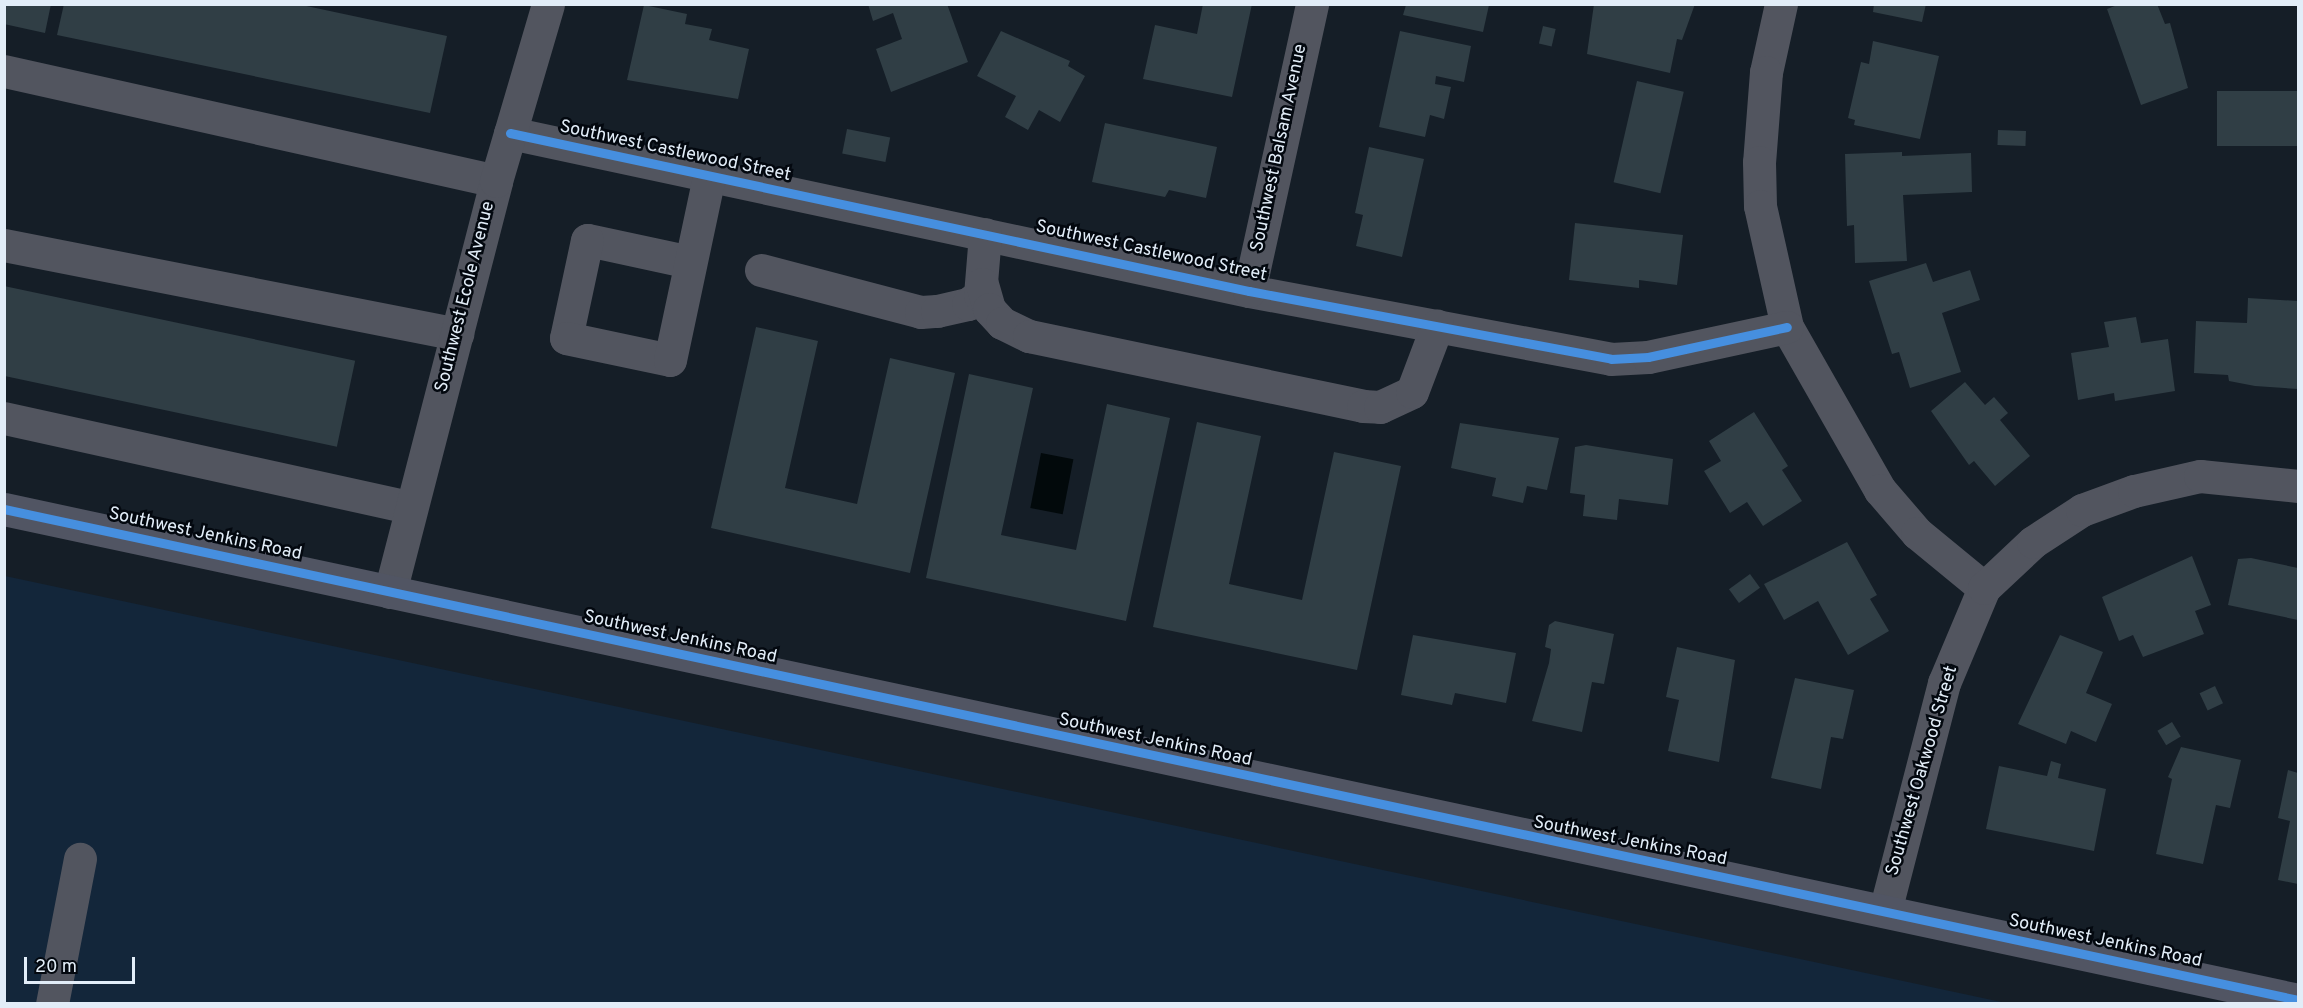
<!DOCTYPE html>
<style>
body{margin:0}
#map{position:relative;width:2303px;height:1008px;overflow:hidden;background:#151e27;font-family:Overpass,sans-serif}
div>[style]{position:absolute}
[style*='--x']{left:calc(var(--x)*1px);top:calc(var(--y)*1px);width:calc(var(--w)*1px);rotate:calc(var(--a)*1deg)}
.built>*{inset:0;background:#13263a}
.water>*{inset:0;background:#02090b;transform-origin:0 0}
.building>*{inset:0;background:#303e45;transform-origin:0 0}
.minor>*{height:33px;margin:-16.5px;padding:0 16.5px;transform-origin:16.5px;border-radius:16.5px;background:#52555f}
.major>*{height:33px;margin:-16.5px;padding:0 16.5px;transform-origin:16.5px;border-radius:16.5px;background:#515563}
.cycleway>*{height:9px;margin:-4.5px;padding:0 4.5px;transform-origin:4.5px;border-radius:4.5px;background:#468fdf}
span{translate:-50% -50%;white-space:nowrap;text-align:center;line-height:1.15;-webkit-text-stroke:5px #03080f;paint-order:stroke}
.street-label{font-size:18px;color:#e2edf8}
.frame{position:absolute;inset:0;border:6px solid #e2edf8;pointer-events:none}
.scale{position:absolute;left:24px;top:957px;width:111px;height:27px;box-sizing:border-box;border:3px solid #e2edf8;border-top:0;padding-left:8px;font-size:18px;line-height:21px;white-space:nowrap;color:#e2edf8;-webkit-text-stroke:4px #03080f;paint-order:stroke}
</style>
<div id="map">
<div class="built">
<i style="clip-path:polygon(5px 576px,2006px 1003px,5px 1004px)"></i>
</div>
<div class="water">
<i style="left:1041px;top:453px;width:33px;height:56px;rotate:11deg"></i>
</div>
<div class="building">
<i style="clip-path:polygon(4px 4px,51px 4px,45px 33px,4px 24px)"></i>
<i style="clip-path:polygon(64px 4px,297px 4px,447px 36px,430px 113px,57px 35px)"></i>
<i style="clip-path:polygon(868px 4px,947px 4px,968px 62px,891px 92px,876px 49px,902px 39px,893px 13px,873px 21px)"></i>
<i style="clip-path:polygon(1203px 4px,1252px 4px,1232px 97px,1143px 79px,1155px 25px,1197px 34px)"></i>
<i style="clip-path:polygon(1594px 4px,1695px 4px,1682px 40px,1677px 39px,1670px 73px,1587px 54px)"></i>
<i style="clip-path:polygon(1874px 4px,1926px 4px,1922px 22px,1873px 12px)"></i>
<i style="clip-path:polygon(2120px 4px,2157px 4px,2165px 24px,2170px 23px,2188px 88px,2141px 105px,2107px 9px)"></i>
<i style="clip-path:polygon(644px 5px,687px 14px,685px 24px,712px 29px,709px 40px,749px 49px,738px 99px,627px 80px)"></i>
<i style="clip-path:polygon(1406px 5px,1489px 5px,1483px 32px,1403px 15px)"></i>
<i style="left:1543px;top:26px;width:13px;height:18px;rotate:13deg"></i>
<i style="clip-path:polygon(1001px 31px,1070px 61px,1068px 66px,1085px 76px,1060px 122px,1039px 110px,1028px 130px,1005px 117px,1016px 96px,977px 76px)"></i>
<i style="clip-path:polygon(1400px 31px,1471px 46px,1464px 82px,1436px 76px,1435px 84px,1451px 87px,1444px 119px,1430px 115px,1425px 137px,1379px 127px)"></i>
<i style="clip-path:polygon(1873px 41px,1939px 56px,1920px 139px,1854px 125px,1855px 120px,1848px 118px,1861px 62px,1869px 64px)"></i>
<i style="left:1637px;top:81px;width:48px;height:104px;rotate:13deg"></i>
<i style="left:2298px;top:91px;width:55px;height:81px;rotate:90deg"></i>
<i style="clip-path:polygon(1105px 123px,1217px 147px,1206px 198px,1169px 190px,1165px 197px,1092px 182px)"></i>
<i style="left:847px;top:129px;width:44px;height:25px;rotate:11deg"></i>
<i style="left:1998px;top:130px;width:28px;height:15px;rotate:2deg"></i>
<i style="clip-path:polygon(1369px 147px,1424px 159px,1402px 257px,1356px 246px,1363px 215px,1355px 213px)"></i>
<i style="clip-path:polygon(1902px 152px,1902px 156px,1971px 153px,1972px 192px,1903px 195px,1907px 261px,1855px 263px,1854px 225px,1847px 226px,1845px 154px)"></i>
<i style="clip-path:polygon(1575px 223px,1683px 235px,1677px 285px,1639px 280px,1639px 288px,1569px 280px)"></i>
<i style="clip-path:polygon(1926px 263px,1933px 282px,1970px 270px,1980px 300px,1942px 313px,1961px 372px,1910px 388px,1899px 352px,1892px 354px,1869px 281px)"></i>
<i style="left:4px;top:286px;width:359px;height:88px;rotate:12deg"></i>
<i style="clip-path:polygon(2248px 298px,2298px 301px,2298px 389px,2255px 386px,2229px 381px,2228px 375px,2194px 373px,2196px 321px,2247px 323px)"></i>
<i style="clip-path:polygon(2136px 317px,2141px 343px,2168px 339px,2175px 391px,2115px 401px,2114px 393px,2078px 400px,2071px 353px,2109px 347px,2104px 322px)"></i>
<i style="clip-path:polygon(756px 327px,818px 341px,785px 488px,857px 504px,890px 358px,955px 373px,910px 573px,711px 528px)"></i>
<i style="clip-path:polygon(969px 374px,1033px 388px,1001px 535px,1076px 550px,1107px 404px,1170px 418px,1126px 621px,926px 578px)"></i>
<i style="clip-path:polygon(1965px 382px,1985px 405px,1994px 397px,2008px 413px,2000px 420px,2030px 456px,1995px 486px,1974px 461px,1969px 465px,1931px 411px)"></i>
<i style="clip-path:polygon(1754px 412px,1788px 466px,1782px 470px,1802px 501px,1763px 526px,1747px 502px,1730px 513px,1704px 471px,1721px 461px,1709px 441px)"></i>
<i style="clip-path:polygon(1197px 422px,1261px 436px,1229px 584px,1302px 600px,1334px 452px,1401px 466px,1357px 670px,1153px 627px)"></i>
<i style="clip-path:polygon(1460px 423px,1559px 438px,1547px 490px,1527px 486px,1523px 503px,1492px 496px,1496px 478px,1451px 468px)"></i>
<i style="clip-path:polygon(1586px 445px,1673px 459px,1668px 505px,1619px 499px,1617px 520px,1583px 516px,1585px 495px,1570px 493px,1575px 447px)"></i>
<i style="clip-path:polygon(1847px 542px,1877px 595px,1870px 599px,1889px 631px,1848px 655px,1818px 601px,1784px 620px,1764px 584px)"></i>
<i style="clip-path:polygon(2192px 556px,2211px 605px,2195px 611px,2204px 634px,2143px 657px,2133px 635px,2119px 641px,2102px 597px)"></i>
<i style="clip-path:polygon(2251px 558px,2298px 568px,2298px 620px,2228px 605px,2238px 559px)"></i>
<i style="left:1750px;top:574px;width:17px;height:26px;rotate:54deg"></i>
<i style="clip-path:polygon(1555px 621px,1614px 634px,1604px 684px,1592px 682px,1582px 732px,1532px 721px,1549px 663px,1551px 649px,1545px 647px,1549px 625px)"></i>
<i style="clip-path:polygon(1413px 635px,1516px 653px,1506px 703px,1455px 693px,1452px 705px,1401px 695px)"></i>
<i style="clip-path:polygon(2060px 635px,2103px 652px,2086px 693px,2112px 704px,2096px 742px,2071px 731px,2066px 744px,2018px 724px)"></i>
<i style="clip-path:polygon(1677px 647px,1735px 660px,1719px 762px,1668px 751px,1679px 700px,1666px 697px)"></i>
<i style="clip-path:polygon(1795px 678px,1854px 690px,1843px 739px,1831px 737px,1821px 789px,1771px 778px)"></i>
<i style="left:2215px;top:686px;width:19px;height:17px;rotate:65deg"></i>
<i style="left:2172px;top:722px;width:17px;height:17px;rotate:59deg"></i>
<i style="clip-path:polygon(2181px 747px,2241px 760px,2230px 808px,2216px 805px,2203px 864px,2156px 854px,2172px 779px,2168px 777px)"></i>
<i style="clip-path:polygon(2051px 761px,2061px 764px,2058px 778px,2106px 789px,2094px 851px,1986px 829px,1999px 766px,2047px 776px)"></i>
<i style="clip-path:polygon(2288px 770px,2298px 773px,2298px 884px,2278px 880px,2290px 821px,2278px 818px)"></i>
</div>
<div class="minor">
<i style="--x:1781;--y:4;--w:70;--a:102.4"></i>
<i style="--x:1766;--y:72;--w:90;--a:94.4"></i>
<i style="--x:1759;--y:162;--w:44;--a:88.7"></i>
<i style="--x:1760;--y:206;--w:124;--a:77.4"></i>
<i style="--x:1787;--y:327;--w:188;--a:60.3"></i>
<i style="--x:1880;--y:490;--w:57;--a:49.3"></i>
<i style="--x:1917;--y:533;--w:87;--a:39.4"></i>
<i style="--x:4;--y:71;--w:504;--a:12.6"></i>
<i style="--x:510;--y:133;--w:756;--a:12.07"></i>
<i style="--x:1249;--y:291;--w:368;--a:10.6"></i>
<i style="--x:1611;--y:359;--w:37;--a:-3"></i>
<i style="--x:1648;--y:357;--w:142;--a:-12.2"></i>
<i style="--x:4;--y:245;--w:462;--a:11.1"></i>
<i style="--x:690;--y:262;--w:105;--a:-167.9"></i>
<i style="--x:587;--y:240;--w:100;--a:102.1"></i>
<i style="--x:566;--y:338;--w:106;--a:11.9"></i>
<i style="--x:670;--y:360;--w:188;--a:-78"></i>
<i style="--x:761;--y:270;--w:165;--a:14.7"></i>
<i style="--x:921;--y:312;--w:16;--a:-4"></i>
<i style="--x:937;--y:311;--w:32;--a:-13"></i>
<i style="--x:968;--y:304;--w:15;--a:-37"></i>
<i style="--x:980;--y:295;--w:61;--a:-85.3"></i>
<i style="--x:982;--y:284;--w:26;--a:74"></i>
<i style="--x:989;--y:309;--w:19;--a:47"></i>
<i style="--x:1002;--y:323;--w:30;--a:26"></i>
<i style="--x:1029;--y:336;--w:341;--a:11.8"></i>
<i style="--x:1363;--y:406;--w:17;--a:3"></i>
<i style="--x:1380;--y:407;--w:35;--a:-25"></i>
<i style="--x:1412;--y:392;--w:71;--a:-69.3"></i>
<i style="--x:1249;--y:291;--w:294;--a:-77.6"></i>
<i style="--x:4;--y:418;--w:416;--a:12.4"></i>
<i style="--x:390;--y:592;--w:424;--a:-75.5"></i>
<i style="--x:496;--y:181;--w:184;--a:-73.6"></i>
<i style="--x:1885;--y:911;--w:236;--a:-75.5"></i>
<i style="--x:1944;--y:683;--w:103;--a:-67.2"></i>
<i style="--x:1984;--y:588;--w:67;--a:-43.2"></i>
<i style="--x:2033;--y:542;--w:59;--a:-33.1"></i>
<i style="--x:2082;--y:510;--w:55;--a:-20.1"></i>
<i style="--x:2134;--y:491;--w:68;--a:-12.8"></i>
<i style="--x:2200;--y:476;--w:99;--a:5.8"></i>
<i style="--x:52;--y:1004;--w:148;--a:-79.1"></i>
</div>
<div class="major">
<i style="--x:4;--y:509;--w:2346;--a:12.08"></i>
</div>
<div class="cycleway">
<i style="--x:510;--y:133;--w:756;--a:12.07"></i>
<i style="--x:1249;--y:291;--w:368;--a:10.6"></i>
<i style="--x:1611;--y:359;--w:37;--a:-3"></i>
<i style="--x:1648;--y:357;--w:142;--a:-12.2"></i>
<i style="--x:4;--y:509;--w:2346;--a:12.08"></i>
</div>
<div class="street-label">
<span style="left:1280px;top:148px;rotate:-78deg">Southwest Balsam Avenue</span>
<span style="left:675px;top:152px;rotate:12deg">Southwest Castlewood Street</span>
<span style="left:1151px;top:252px;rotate:12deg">Southwest Castlewood Street</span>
<span style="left:466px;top:297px;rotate:-76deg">Southwest Ecole Avenue</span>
<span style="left:205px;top:535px;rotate:12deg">Southwest Jenkins Road</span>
<span style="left:680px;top:638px;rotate:12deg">Southwest Jenkins Road</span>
<span style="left:1155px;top:741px;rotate:12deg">Southwest Jenkins Road</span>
<span style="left:1923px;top:771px;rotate:-74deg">Southwest Oakwood Street</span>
<span style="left:1630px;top:842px;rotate:11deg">Southwest Jenkins Road</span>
<span style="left:2105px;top:942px;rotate:12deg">Southwest Jenkins Road</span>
</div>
<div class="frame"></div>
<div class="scale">20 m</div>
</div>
